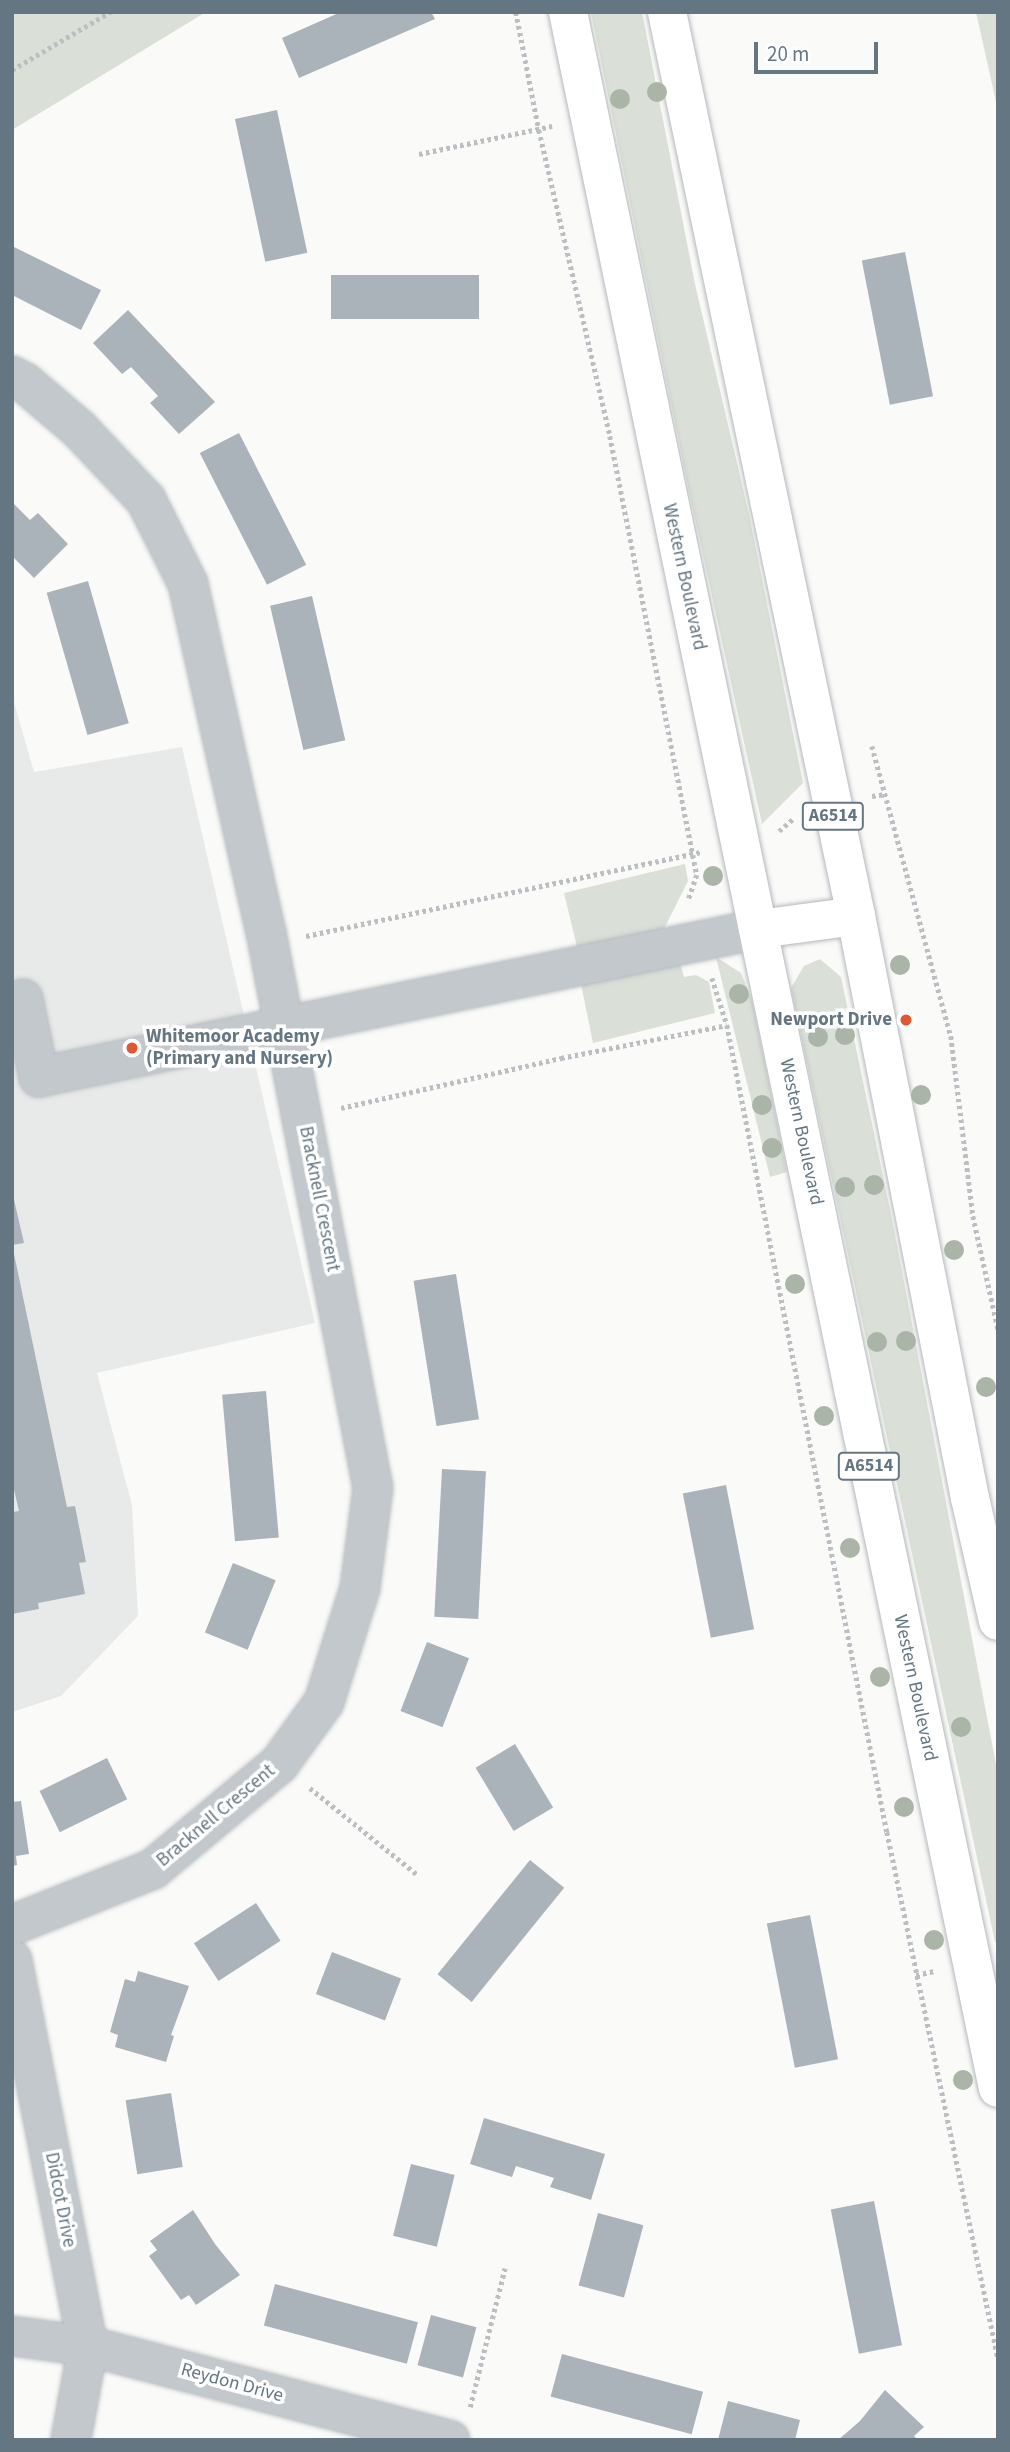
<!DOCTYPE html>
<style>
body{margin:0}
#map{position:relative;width:1010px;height:2452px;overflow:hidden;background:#fafaf8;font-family:"Source Sans 3",sans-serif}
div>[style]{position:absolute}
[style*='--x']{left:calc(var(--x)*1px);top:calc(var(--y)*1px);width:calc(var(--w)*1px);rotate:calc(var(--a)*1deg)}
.built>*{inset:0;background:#e8e9e9}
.green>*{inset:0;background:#dadfd7}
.building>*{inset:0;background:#aab3b9;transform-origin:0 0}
.path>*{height:4.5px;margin-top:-2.25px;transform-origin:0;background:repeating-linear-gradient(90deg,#bbbfc2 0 3.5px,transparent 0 7px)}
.roads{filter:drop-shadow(0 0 2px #b4b9bd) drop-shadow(0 0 2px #b4b9bd)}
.minor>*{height:38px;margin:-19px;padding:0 19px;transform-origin:19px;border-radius:19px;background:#c3c8cc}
.highway>*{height:38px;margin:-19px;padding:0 19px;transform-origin:19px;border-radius:19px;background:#fff}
.trees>*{width:20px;height:20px;margin:-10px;border-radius:50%;background:#aab4a7}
.dots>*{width:19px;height:19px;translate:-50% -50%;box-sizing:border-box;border:4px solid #fff;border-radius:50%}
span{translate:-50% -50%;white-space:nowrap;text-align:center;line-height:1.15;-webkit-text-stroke:7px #fff;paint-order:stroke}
.shield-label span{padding:2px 5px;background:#fff;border:2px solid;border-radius:5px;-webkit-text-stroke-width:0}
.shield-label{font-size:18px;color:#657683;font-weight:700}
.street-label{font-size:19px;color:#657683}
.poi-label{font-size:19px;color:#657683;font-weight:700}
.right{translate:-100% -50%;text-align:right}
.left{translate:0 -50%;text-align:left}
.frame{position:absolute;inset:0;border:14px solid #657683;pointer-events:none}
.scale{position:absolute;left:754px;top:42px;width:124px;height:32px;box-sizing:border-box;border:4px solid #657683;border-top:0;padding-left:9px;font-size:21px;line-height:24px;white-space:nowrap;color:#657683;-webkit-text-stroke:5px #fff;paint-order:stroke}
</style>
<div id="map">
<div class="built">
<i style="clip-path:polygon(12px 695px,34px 772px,182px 747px,315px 1323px,97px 1373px,132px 1505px,138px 1616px,61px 1696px,12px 1712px)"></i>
</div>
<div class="green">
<i style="clip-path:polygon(12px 12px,206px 12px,12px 130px)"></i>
<i style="clip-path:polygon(591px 12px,642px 12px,695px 284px,749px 514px,803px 783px,762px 824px,689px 491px)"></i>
<i style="clip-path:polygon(976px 12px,998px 12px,998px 111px)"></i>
<i style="clip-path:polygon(685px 864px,688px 881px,664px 929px,577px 947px,564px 893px)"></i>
<i style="clip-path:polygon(716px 957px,741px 973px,752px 1000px,787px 1172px,770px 1177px)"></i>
<i style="clip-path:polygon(820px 959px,841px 977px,892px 1219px,998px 1775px,998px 1942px,995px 1942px,791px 988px,804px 966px)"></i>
<i style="clip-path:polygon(680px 962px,684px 977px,696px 975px,709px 982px,715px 1013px,593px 1043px,581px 984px)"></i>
</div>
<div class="building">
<i style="clip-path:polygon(341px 12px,431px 12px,435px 19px,299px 78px,282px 38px)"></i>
<i style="left:277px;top:110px;width:146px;height:43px;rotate:78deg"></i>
<i style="clip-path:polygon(12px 246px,101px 290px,81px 330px,12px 295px)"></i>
<i style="left:905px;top:252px;width:147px;height:44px;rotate:79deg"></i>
<i style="left:331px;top:275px;width:148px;height:44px"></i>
<i style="clip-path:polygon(128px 310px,215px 402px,179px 434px,150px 403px,158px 396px,131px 367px,122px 374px,93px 343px)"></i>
<i style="left:239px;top:433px;width:148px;height:44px;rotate:63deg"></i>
<i style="clip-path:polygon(12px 502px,30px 520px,38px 513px,68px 544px,34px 578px,12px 556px)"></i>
<i style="left:88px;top:581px;width:148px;height:43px;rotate:74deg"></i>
<i style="left:312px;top:596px;width:148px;height:43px;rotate:77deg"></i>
<i style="clip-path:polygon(12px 1191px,24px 1243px,12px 1245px)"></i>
<i style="clip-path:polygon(13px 1249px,67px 1507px,75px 1506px,86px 1562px,79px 1563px,85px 1594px,38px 1603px,39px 1609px,12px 1614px,12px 1512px,19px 1511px,12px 1481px)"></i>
<i style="left:456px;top:1274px;width:147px;height:43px;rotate:81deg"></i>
<i style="left:266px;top:1391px;width:147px;height:44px;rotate:85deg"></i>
<i style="left:442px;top:1469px;width:44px;height:148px;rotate:3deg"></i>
<i style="left:726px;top:1485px;width:147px;height:44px;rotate:79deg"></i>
<i style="left:233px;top:1563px;width:46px;height:75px;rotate:22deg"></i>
<i style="left:427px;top:1642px;width:45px;height:74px;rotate:21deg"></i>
<i style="left:515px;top:1744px;width:74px;height:46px;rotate:59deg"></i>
<i style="left:107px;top:1758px;width:46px;height:75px;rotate:64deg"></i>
<i style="clip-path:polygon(21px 1801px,29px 1854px,16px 1856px,17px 1865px,12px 1866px,12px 1802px)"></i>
<i style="left:530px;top:1860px;width:44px;height:147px;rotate:39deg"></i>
<i style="left:256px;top:1903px;width:45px;height:74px;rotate:57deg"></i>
<i style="left:810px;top:1915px;width:147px;height:44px;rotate:79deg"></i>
<i style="left:332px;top:1952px;width:74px;height:45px;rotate:21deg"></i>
<i style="clip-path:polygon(138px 1971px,189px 1986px,171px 2035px,174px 2036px,166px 2062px,115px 2047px,118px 2035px,110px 2032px,125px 1979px,135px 1982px)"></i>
<i style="left:171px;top:2093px;width:75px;height:46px;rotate:81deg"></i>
<i style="clip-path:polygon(484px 2118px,605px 2154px,591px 2200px,550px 2187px,554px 2178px,516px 2166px,512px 2177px,470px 2164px)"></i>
<i style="left:411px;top:2164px;width:45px;height:74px;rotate:14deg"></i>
<i style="left:874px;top:2201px;width:147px;height:44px;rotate:79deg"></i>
<i style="clip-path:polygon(193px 2210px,215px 2244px,240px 2275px,196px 2305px,189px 2295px,181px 2300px,149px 2256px,157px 2250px,150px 2241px)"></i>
<i style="left:598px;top:2213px;width:47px;height:75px;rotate:15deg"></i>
<i style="left:275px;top:2284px;width:148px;height:43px;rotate:15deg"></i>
<i style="left:431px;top:2315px;width:47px;height:52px;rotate:15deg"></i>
<i style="left:562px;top:2354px;width:146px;height:44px;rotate:15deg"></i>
<i style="clip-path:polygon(885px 2390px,924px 2427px,914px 2436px,918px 2440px,838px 2440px,860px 2421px)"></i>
<i style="clip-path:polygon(728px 2401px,800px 2420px,795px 2440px,718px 2440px)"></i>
</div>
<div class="path">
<i style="--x:516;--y:12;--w:120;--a:79"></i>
<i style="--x:539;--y:130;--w:314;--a:76.9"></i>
<i style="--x:610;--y:436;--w:448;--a:78.8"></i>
<i style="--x:697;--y:875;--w:28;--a:109"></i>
<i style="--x:12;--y:70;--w:114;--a:-30.6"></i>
<i style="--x:419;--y:154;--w:136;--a:-11.9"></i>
<i style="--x:872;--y:746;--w:301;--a:74.8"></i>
<i style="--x:951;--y:1036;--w:181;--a:83"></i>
<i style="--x:973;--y:1216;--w:116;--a:77.5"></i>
<i style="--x:872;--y:796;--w:14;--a:-8"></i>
<i style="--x:779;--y:831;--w:20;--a:-41"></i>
<i style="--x:306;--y:936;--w:405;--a:-12"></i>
<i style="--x:712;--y:978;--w:49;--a:72.3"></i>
<i style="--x:727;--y:1025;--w:823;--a:78.79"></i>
<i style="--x:887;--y:1832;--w:538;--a:78.08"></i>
<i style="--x:341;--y:1108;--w:226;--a:-12.8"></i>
<i style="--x:561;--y:1058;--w:169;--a:-11.2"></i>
<i style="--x:310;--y:1788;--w:139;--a:38.9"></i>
<i style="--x:916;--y:1975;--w:19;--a:-12"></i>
<i style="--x:470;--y:2407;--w:143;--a:-75.9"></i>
</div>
<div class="roads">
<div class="minor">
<i style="--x:12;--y:376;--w:15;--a:28"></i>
<i style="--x:25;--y:383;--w:71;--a:40.4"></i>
<i style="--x:79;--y:429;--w:98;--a:46.7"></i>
<i style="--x:146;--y:500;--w:94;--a:63.4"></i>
<i style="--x:188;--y:584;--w:357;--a:77.4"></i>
<i style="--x:266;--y:932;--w:566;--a:79.11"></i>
<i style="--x:373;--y:1488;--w:101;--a:97.4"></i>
<i style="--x:360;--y:1588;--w:120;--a:107.5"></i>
<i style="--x:324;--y:1702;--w:77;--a:126"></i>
<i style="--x:279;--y:1764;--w:164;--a:140.2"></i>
<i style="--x:153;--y:1869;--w:152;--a:158.3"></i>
<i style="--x:23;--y:999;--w:80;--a:78.4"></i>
<i style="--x:39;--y:1077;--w:735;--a:-11.62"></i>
<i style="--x:12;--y:1960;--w:393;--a:78.9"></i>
<i style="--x:88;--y:2346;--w:96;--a:100.3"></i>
<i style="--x:12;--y:2336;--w:77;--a:7.5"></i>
<i style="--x:88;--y:2346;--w:374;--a:14.6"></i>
</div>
<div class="highway">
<i style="--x:568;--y:12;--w:2120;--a:78.3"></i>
<i style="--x:667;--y:12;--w:924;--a:78.19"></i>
<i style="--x:856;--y:916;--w:593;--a:78.92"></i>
<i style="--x:970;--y:1498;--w:126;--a:77.2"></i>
<i style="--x:759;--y:929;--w:98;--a:-7.6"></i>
</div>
</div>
<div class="trees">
<i style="left:657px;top:92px"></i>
<i style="left:620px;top:99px"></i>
<i style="left:713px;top:876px"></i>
<i style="left:900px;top:965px"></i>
<i style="left:739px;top:994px"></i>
<i style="left:845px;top:1035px"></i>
<i style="left:818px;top:1037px"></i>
<i style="left:921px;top:1095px"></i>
<i style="left:762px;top:1105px"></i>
<i style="left:772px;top:1148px"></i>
<i style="left:874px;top:1185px"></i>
<i style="left:845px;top:1187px"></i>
<i style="left:954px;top:1250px"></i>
<i style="left:795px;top:1284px"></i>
<i style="left:906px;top:1341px"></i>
<i style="left:877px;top:1342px"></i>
<i style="left:986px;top:1387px"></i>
<i style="left:824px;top:1416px"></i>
<i style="left:850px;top:1548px"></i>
<i style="left:880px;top:1677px"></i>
<i style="left:961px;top:1727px"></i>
<i style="left:904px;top:1807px"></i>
<i style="left:934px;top:1940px"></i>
<i style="left:963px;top:2080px"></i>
</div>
<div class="dots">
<i style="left:906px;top:1020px;background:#e4572e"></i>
<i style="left:132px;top:1048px;background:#e4572e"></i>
</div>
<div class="shield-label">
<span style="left:833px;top:816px">A6514</span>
<span style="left:869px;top:1466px">A6514</span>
</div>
<div class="street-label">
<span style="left:684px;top:577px;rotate:78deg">Western Boulevard</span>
<span style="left:801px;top:1132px;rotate:78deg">Western Boulevard</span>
<span style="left:319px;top:1199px;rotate:79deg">Bracknell Crescent</span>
<span style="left:915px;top:1688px;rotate:78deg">Western Boulevard</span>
<span style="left:216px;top:1816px;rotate:-40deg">Bracknell Crescent</span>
<span style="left:60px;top:2200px;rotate:79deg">Didcot Drive</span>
<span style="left:232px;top:2383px;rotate:15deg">Reydon Drive</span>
</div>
<div class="poi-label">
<span class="right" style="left:892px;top:1020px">Newport Drive</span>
<span class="left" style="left:146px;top:1048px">Whitemoor Academy<br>(Primary and Nursery)</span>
</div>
<div class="frame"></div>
<div class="scale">20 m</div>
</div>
